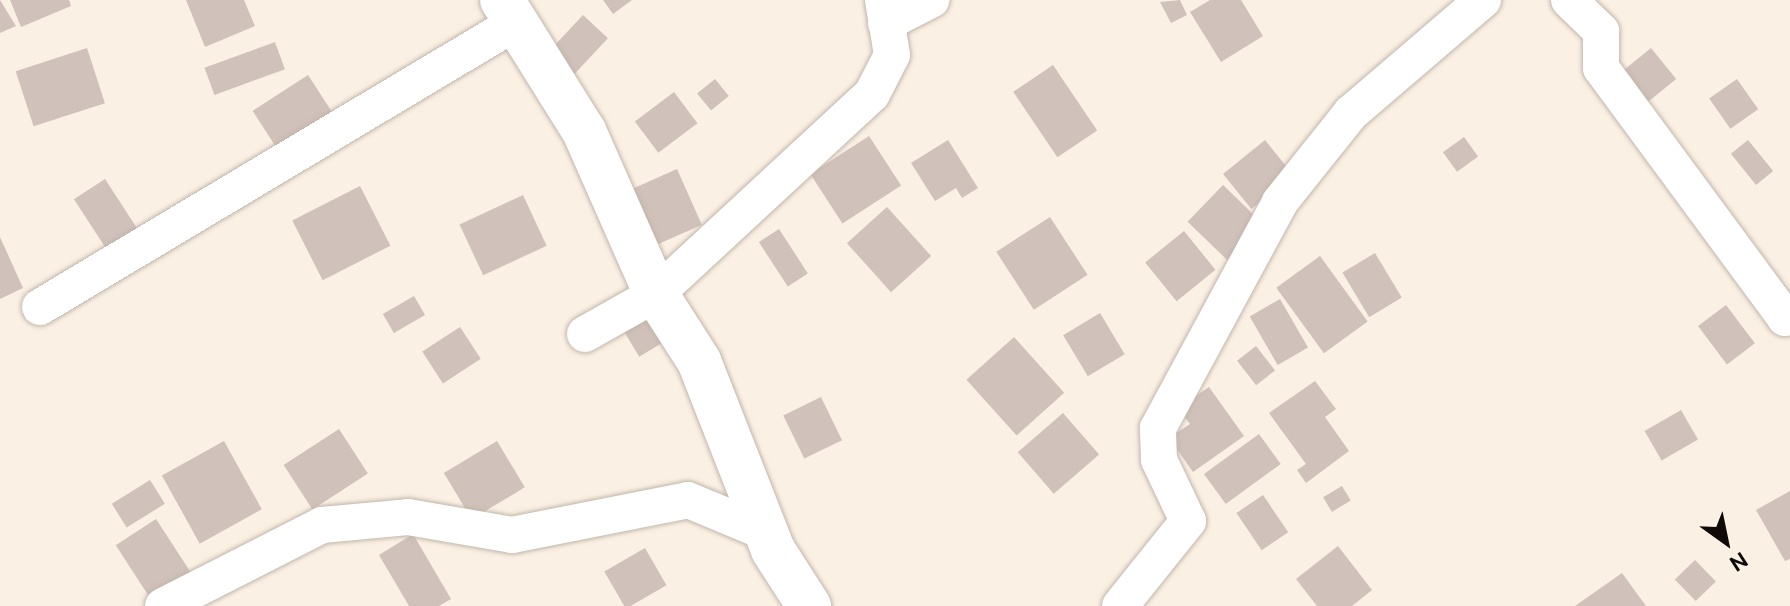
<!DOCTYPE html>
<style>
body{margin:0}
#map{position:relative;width:1790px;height:606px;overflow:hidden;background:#fbf0e4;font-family:Ubuntu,sans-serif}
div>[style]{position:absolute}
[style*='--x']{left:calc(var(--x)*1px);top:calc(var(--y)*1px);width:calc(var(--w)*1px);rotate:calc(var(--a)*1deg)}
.building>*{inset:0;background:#d0c1ba;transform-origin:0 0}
.roads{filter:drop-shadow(0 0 2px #c0b6aa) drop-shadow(0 0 2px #c0b6aa)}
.minor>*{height:36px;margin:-18px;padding:0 18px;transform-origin:18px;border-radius:18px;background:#fff}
.secondary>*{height:44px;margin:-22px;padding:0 22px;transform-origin:22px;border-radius:22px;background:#fff}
span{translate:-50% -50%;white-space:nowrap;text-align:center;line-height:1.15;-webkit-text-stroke:8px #fbf0e4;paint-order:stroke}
.north{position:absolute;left:1686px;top:502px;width:80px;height:80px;-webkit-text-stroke:6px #fbf0e4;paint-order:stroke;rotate:147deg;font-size:22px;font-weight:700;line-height:32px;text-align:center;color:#0e0a07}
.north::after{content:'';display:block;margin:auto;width:28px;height:36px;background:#0e0a07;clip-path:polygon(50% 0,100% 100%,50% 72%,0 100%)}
</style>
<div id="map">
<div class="building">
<i style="clip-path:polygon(0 0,16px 26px,0 33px)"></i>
<i style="clip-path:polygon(10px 0,69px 0,71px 6px,21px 27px)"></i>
<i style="clip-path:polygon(186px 0,244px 0,255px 26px,205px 47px)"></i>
<i style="clip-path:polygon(603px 0,632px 0,613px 14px)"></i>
<i style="clip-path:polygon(1180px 0,1187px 15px,1171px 23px,1160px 2px)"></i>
<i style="clip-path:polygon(1210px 0,1241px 0,1263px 36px,1221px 62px,1190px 12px)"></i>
<i style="left:583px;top:15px;width:34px;height:49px;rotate:43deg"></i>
<i style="left:275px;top:42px;width:29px;height:75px;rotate:70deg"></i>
<i style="left:87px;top:48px;width:58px;height:75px;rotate:72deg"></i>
<i style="left:1651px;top:48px;width:40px;height:36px;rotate:51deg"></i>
<i style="left:1053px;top:65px;width:79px;height:48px;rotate:56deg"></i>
<i style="left:308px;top:75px;width:53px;height:66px;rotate:57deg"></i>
<i style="left:715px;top:79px;width:22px;height:23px;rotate:51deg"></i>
<i style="left:1737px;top:79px;width:37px;height:34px;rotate:55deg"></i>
<i style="left:674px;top:92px;width:39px;height:49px;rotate:53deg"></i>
<i style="left:869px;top:136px;width:59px;height:70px;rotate:57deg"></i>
<i style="left:1464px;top:137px;width:24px;height:26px;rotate:54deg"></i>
<i style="clip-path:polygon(948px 140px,978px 188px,962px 198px,956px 188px,935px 201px,911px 163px)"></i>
<i style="left:1265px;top:140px;width:45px;height:54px;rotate:51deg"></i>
<i style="left:1748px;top:140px;width:40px;height:22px;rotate:51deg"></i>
<i style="left:677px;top:169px;width:61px;height:48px;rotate:66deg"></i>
<i style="left:105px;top:179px;width:68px;height:37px;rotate:57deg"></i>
<i style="left:1223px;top:185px;width:55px;height:51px;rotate:44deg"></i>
<i style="left:360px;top:186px;width:67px;height:76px;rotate:63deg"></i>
<i style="left:523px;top:195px;width:56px;height:70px;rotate:65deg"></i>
<i style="left:887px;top:207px;width:66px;height:54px;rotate:48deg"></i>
<i style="left:1050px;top:217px;width:69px;height:64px;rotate:57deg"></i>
<i style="left:779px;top:229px;width:53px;height:24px;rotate:57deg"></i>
<i style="left:1184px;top:231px;width:50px;height:50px;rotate:51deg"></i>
<i style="clip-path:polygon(0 237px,23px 288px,0 299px)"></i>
<i style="left:1375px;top:253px;width:52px;height:38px;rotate:59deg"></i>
<i style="left:1320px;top:256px;width:81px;height:54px;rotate:54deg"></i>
<i style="left:414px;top:296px;width:22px;height:36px;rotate:60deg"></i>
<i style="left:1280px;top:299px;width:56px;height:35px;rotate:60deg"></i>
<i style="left:1726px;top:305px;width:48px;height:35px;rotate:53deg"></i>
<i style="left:645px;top:310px;width:37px;height:29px;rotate:59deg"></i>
<i style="left:1100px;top:313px;width:48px;height:43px;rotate:59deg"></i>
<i style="left:460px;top:327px;width:38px;height:45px;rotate:57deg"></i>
<i style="left:1014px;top:337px;width:75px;height:64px;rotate:48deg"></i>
<i style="left:1256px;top:346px;width:31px;height:24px;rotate:52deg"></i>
<i style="clip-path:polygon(1315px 381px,1336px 409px,1325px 417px,1349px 451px,1306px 483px,1297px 470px,1306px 464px,1269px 413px)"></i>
<i style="clip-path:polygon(1209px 387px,1244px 436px,1193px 472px,1169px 438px,1190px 424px,1178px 408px)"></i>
<i style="left:821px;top:397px;width:48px;height:42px;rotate:64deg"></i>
<i style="left:1681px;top:410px;width:34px;height:42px;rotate:60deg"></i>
<i style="left:1063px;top:413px;width:55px;height:60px;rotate:49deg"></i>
<i style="left:339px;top:429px;width:53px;height:66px;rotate:57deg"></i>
<i style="left:1259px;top:434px;width:37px;height:68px;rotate:54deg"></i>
<i style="left:224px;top:441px;width:78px;height:71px;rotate:61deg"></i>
<i style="left:497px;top:441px;width:54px;height:62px;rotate:59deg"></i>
<i style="left:150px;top:480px;width:28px;height:45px;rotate:58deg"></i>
<i style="left:1342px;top:486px;width:17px;height:22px;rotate:59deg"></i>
<i style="clip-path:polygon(1790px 491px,1790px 559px,1785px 561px,1756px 510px)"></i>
<i style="left:1263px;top:495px;width:45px;height:32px;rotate:56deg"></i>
<i style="left:156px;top:519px;width:66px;height:48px;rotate:57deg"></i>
<i style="clip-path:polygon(413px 534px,451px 599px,439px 606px,409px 606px,379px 555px)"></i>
<i style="clip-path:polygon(1338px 546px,1372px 590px,1352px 606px,1317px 606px,1296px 579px)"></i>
<i style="left:645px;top:548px;width:43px;height:47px;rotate:60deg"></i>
<i style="left:1695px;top:560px;width:30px;height:28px;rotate:46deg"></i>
<i style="clip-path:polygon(1622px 573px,1646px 606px,1575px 606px)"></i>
</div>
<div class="roads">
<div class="minor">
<i style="--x:1569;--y:0;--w:45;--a:44.1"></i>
<i style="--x:1601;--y:31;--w:37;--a:90"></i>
<i style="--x:1601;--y:68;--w:310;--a:53.6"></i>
<i style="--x:1785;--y:318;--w:7;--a:-45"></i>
<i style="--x:886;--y:23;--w:51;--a:-27.1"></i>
<i style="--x:40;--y:307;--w:556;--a:-30.86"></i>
<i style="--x:585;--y:334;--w:81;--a:-29.4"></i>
<i style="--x:656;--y:294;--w:294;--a:-42.8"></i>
<i style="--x:872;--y:94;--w:44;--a:-62.9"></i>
<i style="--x:892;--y:55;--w:56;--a:-99.3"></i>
<i style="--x:163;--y:606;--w:178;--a:-27"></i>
<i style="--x:322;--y:525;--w:86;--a:-5.3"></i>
<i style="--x:408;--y:517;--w:106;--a:9.8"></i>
<i style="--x:512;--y:535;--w:179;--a:-11.2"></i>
<i style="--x:688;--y:500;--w:83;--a:22.6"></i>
<i style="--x:1120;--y:606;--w:109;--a:-51.3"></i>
<i style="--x:1188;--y:521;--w:68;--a:-115.4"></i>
<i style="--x:1159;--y:460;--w:32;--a:-92"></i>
<i style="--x:1158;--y:428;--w:257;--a:-61.6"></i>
<i style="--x:1280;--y:202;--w:114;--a:-51.4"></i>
<i style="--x:1351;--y:113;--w:174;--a:-40.6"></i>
</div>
<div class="secondary">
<i style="--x:502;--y:0;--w:155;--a:58"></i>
<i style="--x:584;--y:131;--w:178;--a:66.2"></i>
<i style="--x:656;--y:294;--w:80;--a:57.3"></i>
<i style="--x:699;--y:361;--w:203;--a:68.6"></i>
<i style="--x:773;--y:550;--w:67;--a:57.3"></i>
</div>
</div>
<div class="north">N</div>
</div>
